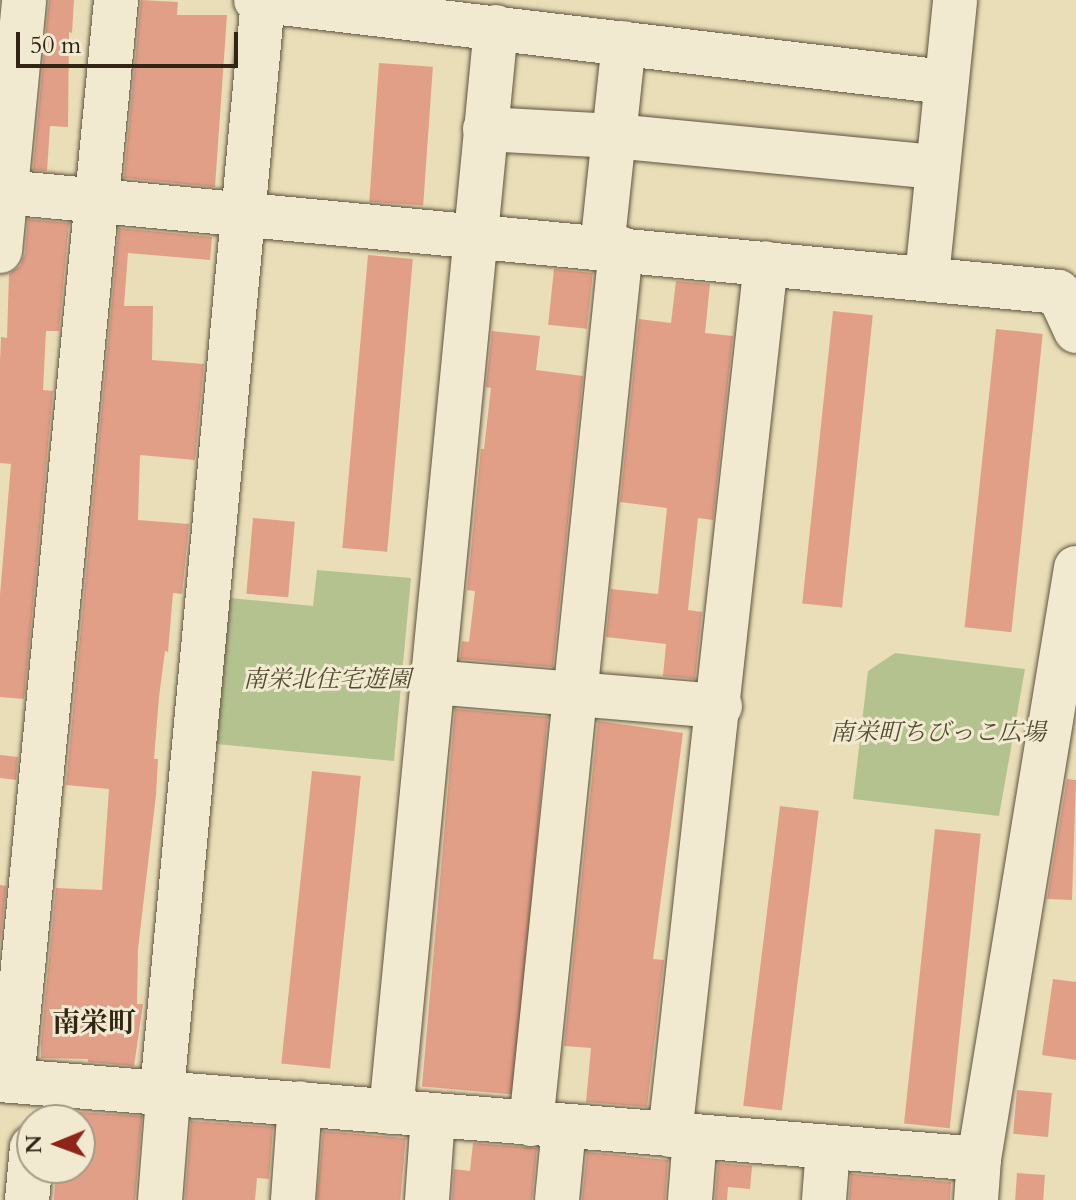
<!DOCTYPE html>
<meta charset="utf-8">
<style>
body{margin:0}
#map{position:relative;width:1076px;height:1200px;overflow:hidden;background:#e9deb8;font-family:Cardo,"Noto Serif JP",serif}
div>[style]{position:absolute}
[style*='--x']{left:calc(var(--x)*1px);top:calc(var(--y)*1px);width:calc(var(--w)*1px);rotate:calc(var(--a)*1deg)}
.green>*{inset:0;background:#b4c290}
.building>*{inset:0;background:#e29f88;transform-origin:0 0}
.roads{filter:drop-shadow(0 0 2px #60533d) drop-shadow(0 0 2px #60533d)}
.minor>*{height:44px;margin:-22px;padding:0 22px;transform-origin:22px;border-radius:22px;background:#f1ead1}
span{translate:-50% -50%;white-space:nowrap;text-align:center;line-height:1.15;-webkit-text-stroke:6px #f1ead1;paint-order:stroke}
.park-label{font-size:24px;color:#524c33;font-style:italic}
.quarter-label{font-size:28px;color:#322514;font-weight:700}
.north{position:absolute;left:16px;top:1104px;width:80px;height:80px;box-sizing:border-box;background:#f1ead1;border:2px solid #a59b85;border-radius:50%;rotate:269deg;font-size:22px;font-weight:700;line-height:32px;text-align:center;color:#322514}
.north::after{content:'';display:block;margin:auto;width:28px;height:36px;background:#8f2418;clip-path:polygon(50% 0,100% 100%,50% 72%,0 100%)}
.scale{position:absolute;left:16px;top:32px;width:222px;height:36px;box-sizing:border-box;border:4px solid #322514;border-top:0;padding-left:10px;font-size:24px;line-height:28px;white-space:nowrap;color:#322514;-webkit-text-stroke:6px #f1ead1;paint-order:stroke}
</style>
<div id="map">
<div class="green">
<i style="clip-path:polygon(317px 570px,411px 578px,394px 761px,216px 744px,230px 598px,313px 606px)"></i>
<i style="clip-path:polygon(895px 653px,1025px 669px,999px 816px,853px 799px,868px 671px)"></i>
</div>
<div class="building">
<i style="clip-path:polygon(49px 0,74px 0,72px 33px,69px 32px,68px 127px,50px 126px,47px 171px,33px 170px)"></i>
<i style="clip-path:polygon(141px 0,178px 2px,177px 15px,227px 15px,215px 187px,124px 178px)"></i>
<i style="left:379px;top:63px;width:54px;height:139px;rotate:4deg"></i>
<i style="clip-path:polygon(28px 219px,69px 223px,59px 331px,46px 331px,43px 390px,53px 391px,24px 699px,0 697px,0 595px,11px 464px,0 463px,0 362px,1px 337px,7px 338px,9px 274px,20px 266px,25px 254px)"></i>
<i style="clip-path:polygon(119px 228px,212px 237px,210px 260px,128px 253px,124px 306px,153px 306px,152px 360px,204px 364px,195px 460px,140px 455px,138px 520px,189px 524px,182px 594px,173px 593px,168px 652px,165px 651px,159px 697px,154px 759px,158px 759px,156px 795px,138px 949px,137px 1004px,143px 1004px,134px 1066px,88px 1062px,88px 1059px,41px 1058px,41px 1042px,56px 888px,102px 890px,109px 789px,66px 785px)"></i>
<i style="left:368px;top:255px;width:45px;height:294px;rotate:5deg"></i>
<i style="left:554px;top:269px;width:39px;height:56px;rotate:6deg"></i>
<i style="clip-path:polygon(676px 281px,710px 284px,705px 333px,733px 336px,713px 520px,698px 518px,688px 610px,702px 612px,695px 679px,663px 676px,666px 644px,606px 637px,611px 589px,658px 594px,667px 508px,620px 502px,639px 319px,671px 323px)"></i>
<i style="left:833px;top:311px;width:40px;height:294px;rotate:6deg"></i>
<i style="left:996px;top:329px;width:47px;height:300px;rotate:6deg"></i>
<i style="clip-path:polygon(492px 331px,540px 336px,536px 370px,583px 376px,553px 667px,460px 659px,462px 641px,469px 642px,475px 591px,467px 590px,481px 449px,484px 449px,491px 388px,486px 387px)"></i>
<i style="left:253px;top:518px;width:42px;height:76px;rotate:5deg"></i>
<i style="left:455px;top:709px;width:93px;height:379px;rotate:5deg"></i>
<i style="clip-path:polygon(598px 721px,683px 733px,653px 959px,664px 960px,647px 1107px,586px 1102px,591px 1048px,564px 1046px)"></i>
<i style="clip-path:polygon(0 755px,18px 757px,16px 780px,0 778px)"></i>
<i style="left:312px;top:771px;width:49px;height:294px;rotate:6deg"></i>
<i style="clip-path:polygon(1067px 779px,1076px 780px,1072px 900px,1047px 899px)"></i>
<i style="left:780px;top:806px;width:39px;height:302px;rotate:7deg"></i>
<i style="left:935px;top:829px;width:46px;height:296px;rotate:6deg"></i>
<i style="clip-path:polygon(0 885px,6px 886px,0 945px)"></i>
<i style="clip-path:polygon(1053px 979px,1076px 982px,1076px 1060px,1042px 1055px)"></i>
<i style="left:1017px;top:1090px;width:35px;height:44px;rotate:5deg"></i>
<i style="clip-path:polygon(80px 1112px,142px 1116px,135px 1200px,54px 1200px,56px 1168px,80px 1170px)"></i>
<i style="clip-path:polygon(191px 1121px,273px 1127px,269px 1179px,257px 1178px,255px 1200px,185px 1200px)"></i>
<i style="left:323px;top:1131px;width:83px;height:69px;rotate:5deg"></i>
<i style="clip-path:polygon(473px 1143px,537px 1148px,532px 1200px,452px 1200px,454px 1169px,470px 1171px)"></i>
<i style="clip-path:polygon(587px 1152px,668px 1160px,665px 1200px,582px 1200px)"></i>
<i style="clip-path:polygon(718px 1163px,752px 1166px,750px 1189px,728px 1187px,727px 1200px,715px 1200px)"></i>
<i style="left:1017px;top:1173px;width:28px;height:27px;rotate:4deg"></i>
<i style="clip-path:polygon(851px 1174px,951px 1182px,950px 1200px,849px 1200px)"></i>
</div>
<div class="roads">
<div class="minor">
<i style="--x:256;--y:0;--w:694;--a:6.79"></i>
<i style="--x:485;--y:129;--w:129;--a:3.1"></i>
<i style="--x:614;--y:136;--w:324;--a:5.5"></i>
<i style="--x:5;--y:192;--w:1058;--a:5.42"></i>
<i style="--x:1058;--y:292;--w:43;--a:65.2"></i>
<i style="--x:602;--y:248;--w:206;--a:-83.9"></i>
<i style="--x:0;--y:251;--w:252;--a:-84.5"></i>
<i style="--x:927;--y:277;--w:278;--a:-84.2"></i>
<i style="--x:432;--y:682;--w:289;--a:4.8"></i>
<i style="--x:0;--y:1080;--w:982;--a:4.61"></i>
<i style="--x:12;--y:1081;--w:1086;--a:-84.5"></i>
<i style="--x:391;--y:1112;--w:1090;--a:-84.47"></i>
<i style="--x:531;--y:1124;--w:880;--a:-84.13"></i>
<i style="--x:670;--y:1135;--w:877;--a:-83.72"></i>
<i style="--x:27;--y:1200;--w:53;--a:-84.6"></i>
<i style="--x:160;--y:1200;--w:89;--a:-85.5"></i>
<i style="--x:167;--y:1111;--w:21;--a:-104"></i>
<i style="--x:162;--y:1091;--w:1095;--a:-84.71"></i>
<i style="--x:293;--y:1200;--w:97;--a:-85.9"></i>
<i style="--x:427;--y:1200;--w:84;--a:-85.9"></i>
<i style="--x:557;--y:1200;--w:73;--a:-84.5"></i>
<i style="--x:690;--y:1200;--w:63;--a:-85.5"></i>
<i style="--x:824;--y:1200;--w:52;--a:-85.6"></i>
<i style="--x:976;--y:1200;--w:41;--a:-85.8"></i>
<i style="--x:979;--y:1159;--w:599;--a:-80.68"></i>
</div>
</div>
<div class="park-label">
<span style="left:327px;top:680px">南栄北住宅遊園</span>
<span style="left:938px;top:733px">南栄町ちびっこ広場</span>
</div>
<div class="quarter-label">
<span style="left:94px;top:1023px">南栄町</span>
</div>
<div class="north">N</div>
<div class="scale">50 m</div>
</div>
